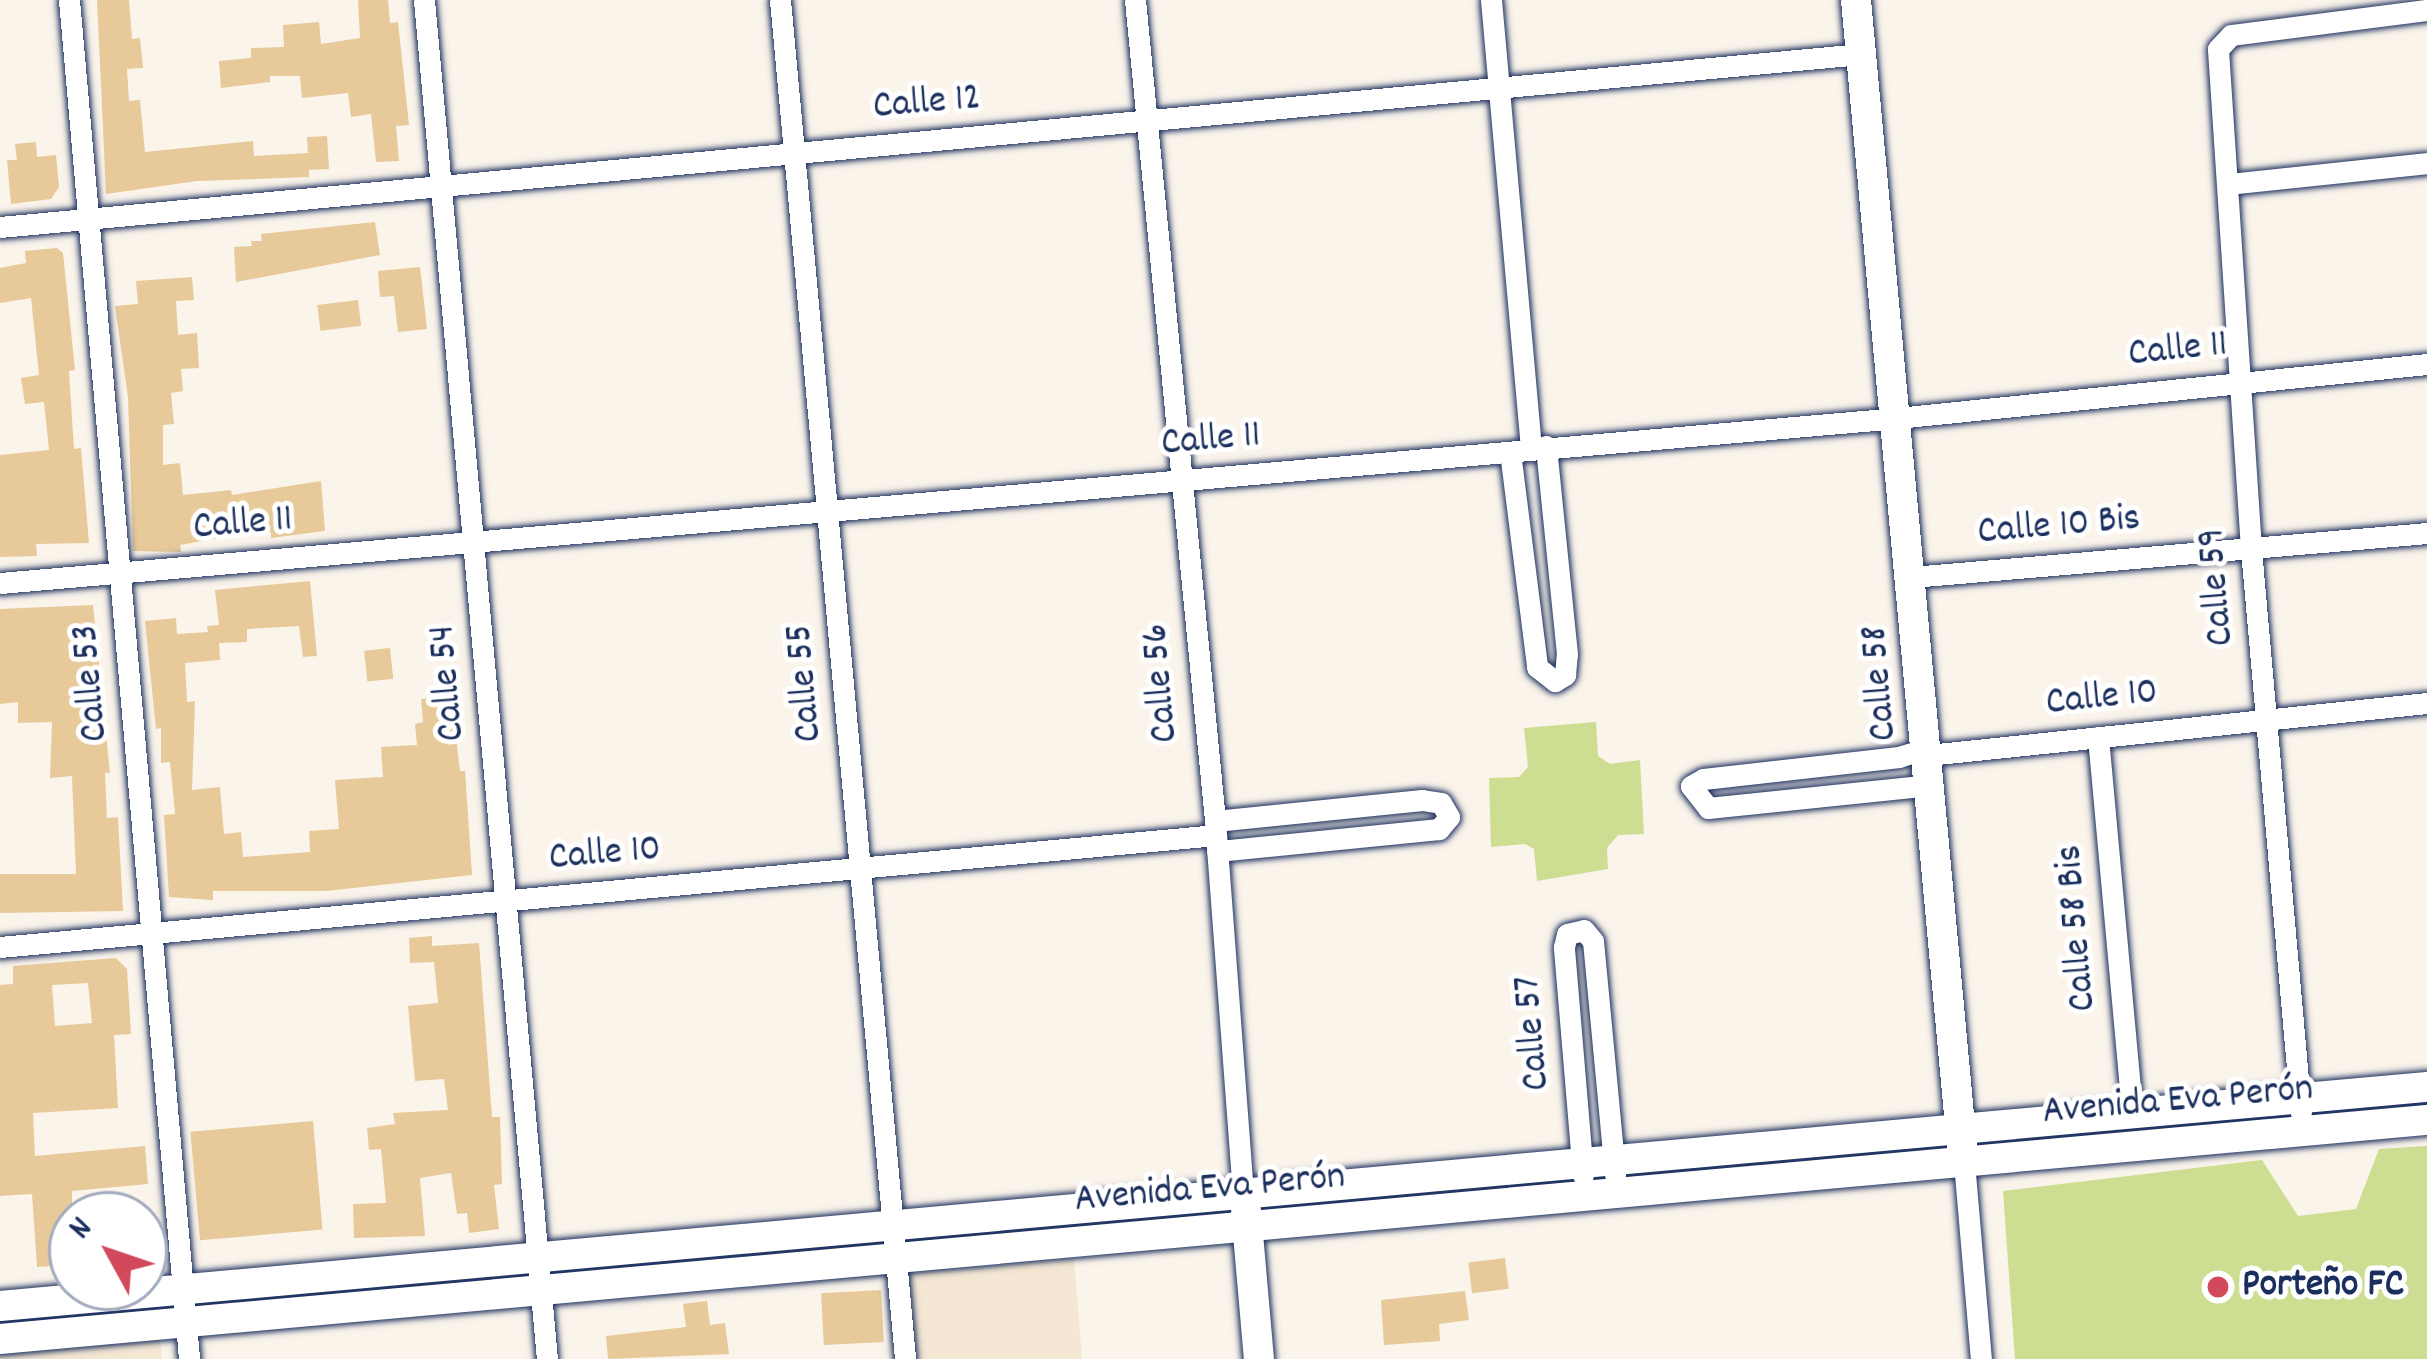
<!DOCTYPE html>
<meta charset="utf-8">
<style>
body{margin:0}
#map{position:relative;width:2427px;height:1359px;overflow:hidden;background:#faf4eb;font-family:Dekko,sans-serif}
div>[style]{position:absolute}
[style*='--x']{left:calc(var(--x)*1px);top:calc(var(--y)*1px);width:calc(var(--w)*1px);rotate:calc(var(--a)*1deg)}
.built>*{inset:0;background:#f4e7d3}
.green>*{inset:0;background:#cddd91}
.building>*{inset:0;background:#e7c99a;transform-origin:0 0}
.roads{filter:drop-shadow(0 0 3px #1b2f5e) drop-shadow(0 0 3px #1b2f5e)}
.minor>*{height:21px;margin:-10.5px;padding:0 10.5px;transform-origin:10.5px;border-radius:10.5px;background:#fff}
.secondary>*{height:30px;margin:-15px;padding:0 15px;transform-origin:15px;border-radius:15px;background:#fff}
.dots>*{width:33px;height:33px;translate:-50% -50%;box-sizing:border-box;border:6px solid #fff;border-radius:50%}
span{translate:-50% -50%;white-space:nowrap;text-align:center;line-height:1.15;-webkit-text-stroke:10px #fff;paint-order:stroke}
.street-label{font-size:39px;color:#1b2f5e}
.poi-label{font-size:39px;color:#1b2f5e;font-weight:700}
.left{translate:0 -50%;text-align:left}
.north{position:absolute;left:48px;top:1191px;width:120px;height:120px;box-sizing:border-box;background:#fff;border:3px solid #a4acbf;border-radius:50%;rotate:310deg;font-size:33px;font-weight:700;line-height:48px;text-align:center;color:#1b2f5e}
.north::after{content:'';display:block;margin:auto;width:42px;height:54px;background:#d1495b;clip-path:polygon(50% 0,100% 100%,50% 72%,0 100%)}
</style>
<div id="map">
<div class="built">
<i style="clip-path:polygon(1074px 1259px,1082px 1359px,912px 1359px,903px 1274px)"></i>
<i style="clip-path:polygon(160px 1337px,162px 1359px,0 1359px,0 1353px)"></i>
</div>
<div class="green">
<i style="clip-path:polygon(1596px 722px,1598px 756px,1610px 764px,1640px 760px,1644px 834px,1618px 835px,1607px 848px,1608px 869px,1537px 881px,1534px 849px,1525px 844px,1491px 847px,1489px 778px,1519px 777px,1528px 767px,1524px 728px)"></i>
<i style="clip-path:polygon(2427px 1146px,2427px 1359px,2015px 1359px,2003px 1191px,2262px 1160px,2298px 1216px,2356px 1209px,2379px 1149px)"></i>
</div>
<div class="building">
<i style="clip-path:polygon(97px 0,129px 0,132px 39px,140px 38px,143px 68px,127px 69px,129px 101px,140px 100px,145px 152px,253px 141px,254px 156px,308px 153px,307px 137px,327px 136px,329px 169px,309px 170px,309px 177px,197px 181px,106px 194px)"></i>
<i style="clip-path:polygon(358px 0,388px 0,390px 23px,398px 22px,409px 125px,396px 126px,399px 161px,376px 162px,371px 114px,351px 117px,348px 93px,302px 98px,300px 76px,270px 76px,270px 82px,221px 88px,219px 61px,251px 58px,251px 48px,284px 47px,283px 25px,319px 22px,321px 44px,360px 38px)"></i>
<i style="clip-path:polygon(36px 142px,37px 157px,56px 155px,59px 187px,51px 199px,11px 204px,7px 160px,17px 160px,15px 144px)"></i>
<i style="clip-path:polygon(375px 222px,380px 255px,236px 282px,234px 247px,252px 246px,251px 241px,262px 241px,261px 234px)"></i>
<i style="clip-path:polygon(57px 248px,63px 253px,75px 370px,69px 371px,74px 449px,81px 448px,89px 543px,36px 544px,37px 556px,0 557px,0 455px,49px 450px,44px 402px,25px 404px,21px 378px,39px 375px,31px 298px,0 303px,0 268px,26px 263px,25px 251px)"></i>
<i style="clip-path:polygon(420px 267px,427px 329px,398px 332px,394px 296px,380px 297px,378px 271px)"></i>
<i style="clip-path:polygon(192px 277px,194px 300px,176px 301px,178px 335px,197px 333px,199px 368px,181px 369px,183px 391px,171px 393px,174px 424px,163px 425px,163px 465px,180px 463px,183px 495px,231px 490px,232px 495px,321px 481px,325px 531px,271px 538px,271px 532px,235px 535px,180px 545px,181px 552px,133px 551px,128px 397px,115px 306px,138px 304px,136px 281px)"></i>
<i style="left:358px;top:300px;width:26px;height:41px;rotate:83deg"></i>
<i style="clip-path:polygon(310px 581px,317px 656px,303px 657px,299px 626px,247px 629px,247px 642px,219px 643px,220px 660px,185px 663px,187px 702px,195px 701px,192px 790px,220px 787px,224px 834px,241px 832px,243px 857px,310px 852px,309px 831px,339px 829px,335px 780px,383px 777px,381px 747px,417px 745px,415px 724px,423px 722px,421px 699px,458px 696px,460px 721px,454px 720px,460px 771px,465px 771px,472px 875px,326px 891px,213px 891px,213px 900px,169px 897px,164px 815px,175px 814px,170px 762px,161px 763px,161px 728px,156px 729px,145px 621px,176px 618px,177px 634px,208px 632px,207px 626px,219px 625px,215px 590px)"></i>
<i style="clip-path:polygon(93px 605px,110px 773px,105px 773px,107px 818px,118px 817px,123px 911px,0 913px,0 874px,76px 874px,72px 776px,50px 778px,52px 722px,18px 723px,18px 702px,0 704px,0 609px)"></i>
<i style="left:390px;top:648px;width:31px;height:26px;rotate:84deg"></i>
<i style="clip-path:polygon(432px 936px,432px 946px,479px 943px,492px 1117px,500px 1117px,502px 1184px,494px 1185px,499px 1229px,469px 1233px,467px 1213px,457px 1214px,451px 1173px,420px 1178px,425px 1236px,354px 1238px,353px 1204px,386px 1203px,381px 1149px,369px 1150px,367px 1128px,395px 1124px,393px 1113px,448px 1110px,444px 1079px,415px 1081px,408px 1006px,438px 1003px,434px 962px,410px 963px,409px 938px)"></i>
<i style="clip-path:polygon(evenodd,116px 958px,127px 969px,131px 1034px,114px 1035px,118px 1108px,33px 1113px,35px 1156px,145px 1146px,148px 1184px,72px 1191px,72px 1265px,37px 1267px,32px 1194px,0 1196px,0 985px,13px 984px,13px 966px,116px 958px,88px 983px,92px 1023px,55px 1026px,52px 985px,88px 983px)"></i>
<i style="left:313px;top:1121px;width:109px;height:123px;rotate:85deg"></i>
<i style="left:1505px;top:1258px;width:31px;height:37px;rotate:83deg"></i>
<i style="left:881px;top:1290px;width:52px;height:60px;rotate:87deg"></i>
<i style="clip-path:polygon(1465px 1291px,1469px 1320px,1439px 1324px,1440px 1341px,1384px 1345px,1381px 1300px)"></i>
<i style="clip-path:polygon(707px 1301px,710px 1325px,725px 1323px,729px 1354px,608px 1359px,606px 1336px,686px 1327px,683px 1304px)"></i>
</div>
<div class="roads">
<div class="minor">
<i style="--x:69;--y:0;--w:1364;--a:84.95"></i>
<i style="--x:424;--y:0;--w:1365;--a:84.83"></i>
<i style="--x:780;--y:0;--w:1365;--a:84.74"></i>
<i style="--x:1135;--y:0;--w:825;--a:84.43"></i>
<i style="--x:1215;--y:821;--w:374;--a:85.7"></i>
<i style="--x:1491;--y:0;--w:450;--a:84.9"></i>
<i style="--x:2228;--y:184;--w:200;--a:-6"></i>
<i style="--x:0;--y:227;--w:1870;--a:-5.31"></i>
<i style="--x:1510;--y:452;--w:217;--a:82.8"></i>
<i style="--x:1537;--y:667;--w:23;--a:38"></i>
<i style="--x:1555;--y:681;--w:12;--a:-31"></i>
<i style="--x:1565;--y:675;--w:21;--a:-85"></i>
<i style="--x:1567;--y:654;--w:209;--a:-95.8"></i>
<i style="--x:1912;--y:577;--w:517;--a:-4.88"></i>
<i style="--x:0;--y:583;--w:1904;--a:-4.97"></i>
<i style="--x:1897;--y:418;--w:533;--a:-5.82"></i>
<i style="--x:2098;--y:737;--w:378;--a:84.8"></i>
<i style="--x:1928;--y:748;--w:30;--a:163"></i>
<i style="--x:1899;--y:757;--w:197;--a:173.6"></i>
<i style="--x:1703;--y:779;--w:14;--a:150"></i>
<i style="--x:1691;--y:786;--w:28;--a:52"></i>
<i style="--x:1708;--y:808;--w:224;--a:-5.9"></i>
<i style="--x:1928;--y:755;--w:502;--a:-5.95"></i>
<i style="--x:1215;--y:821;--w:208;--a:-5.8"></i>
<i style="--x:1422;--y:800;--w:19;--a:9"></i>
<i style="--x:1441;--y:803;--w:16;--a:60"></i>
<i style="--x:1449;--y:817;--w:16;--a:130"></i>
<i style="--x:1439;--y:829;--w:223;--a:174.3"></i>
<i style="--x:0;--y:947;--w:1221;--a:-5.26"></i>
<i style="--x:2301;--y:1113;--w:566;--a:-95.07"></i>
<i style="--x:2251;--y:549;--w:501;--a:-93.78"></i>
<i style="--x:2218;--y:49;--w:19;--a:-47"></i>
<i style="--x:2231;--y:35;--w:198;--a:-7.3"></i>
<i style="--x:1964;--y:1162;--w:198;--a:85.1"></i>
<i style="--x:1583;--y:1175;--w:229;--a:-94.8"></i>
<i style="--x:1564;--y:947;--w:13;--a:-77"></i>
<i style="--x:1567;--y:934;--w:17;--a:-13"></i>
<i style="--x:1584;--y:930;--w:14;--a:51"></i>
<i style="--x:1593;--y:941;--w:235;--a:84.6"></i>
</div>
<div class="secondary">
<i style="--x:1856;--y:0;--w:1152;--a:84.72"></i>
<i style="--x:1246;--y:1211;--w:149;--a:85"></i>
<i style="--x:0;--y:1306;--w:2437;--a:-5.16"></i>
<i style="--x:0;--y:1339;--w:2437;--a:-5.16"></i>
</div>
</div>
<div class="dots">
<i style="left:2218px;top:1287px;background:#d1495b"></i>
</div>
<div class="street-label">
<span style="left:927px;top:105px;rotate:-5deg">Calle 12</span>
<span style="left:2178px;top:352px;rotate:-6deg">Calle 11</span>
<span style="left:1211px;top:442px;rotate:-5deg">Calle 11</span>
<span style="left:243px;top:526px;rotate:-5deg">Calle 11</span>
<span style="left:2059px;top:528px;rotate:-5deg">Calle 10 Bis</span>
<span style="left:2219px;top:587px;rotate:-95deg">Calle 59</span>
<span style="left:93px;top:683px;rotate:-95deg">Calle 53</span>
<span style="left:450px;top:683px;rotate:-95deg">Calle 54</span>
<span style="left:807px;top:683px;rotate:-95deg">Calle 55</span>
<span style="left:1163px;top:683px;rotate:-95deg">Calle 56</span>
<span style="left:1882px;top:683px;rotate:-95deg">Calle 58</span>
<span style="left:2102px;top:700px;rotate:-6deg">Calle 10</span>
<span style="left:605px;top:856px;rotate:-5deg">Calle 10</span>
<span style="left:2079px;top:928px;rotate:-95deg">Calle 58 Bis</span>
<span style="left:1535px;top:1033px;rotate:-95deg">Calle 57</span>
<span style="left:2178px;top:1103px;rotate:-5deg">Avenida Eva Perón</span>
<span style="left:1210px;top:1191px;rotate:-5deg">Avenida Eva Perón</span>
</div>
<div class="poi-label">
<span class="left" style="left:2242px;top:1287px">Porteño FC</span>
</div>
<div class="north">N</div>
</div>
